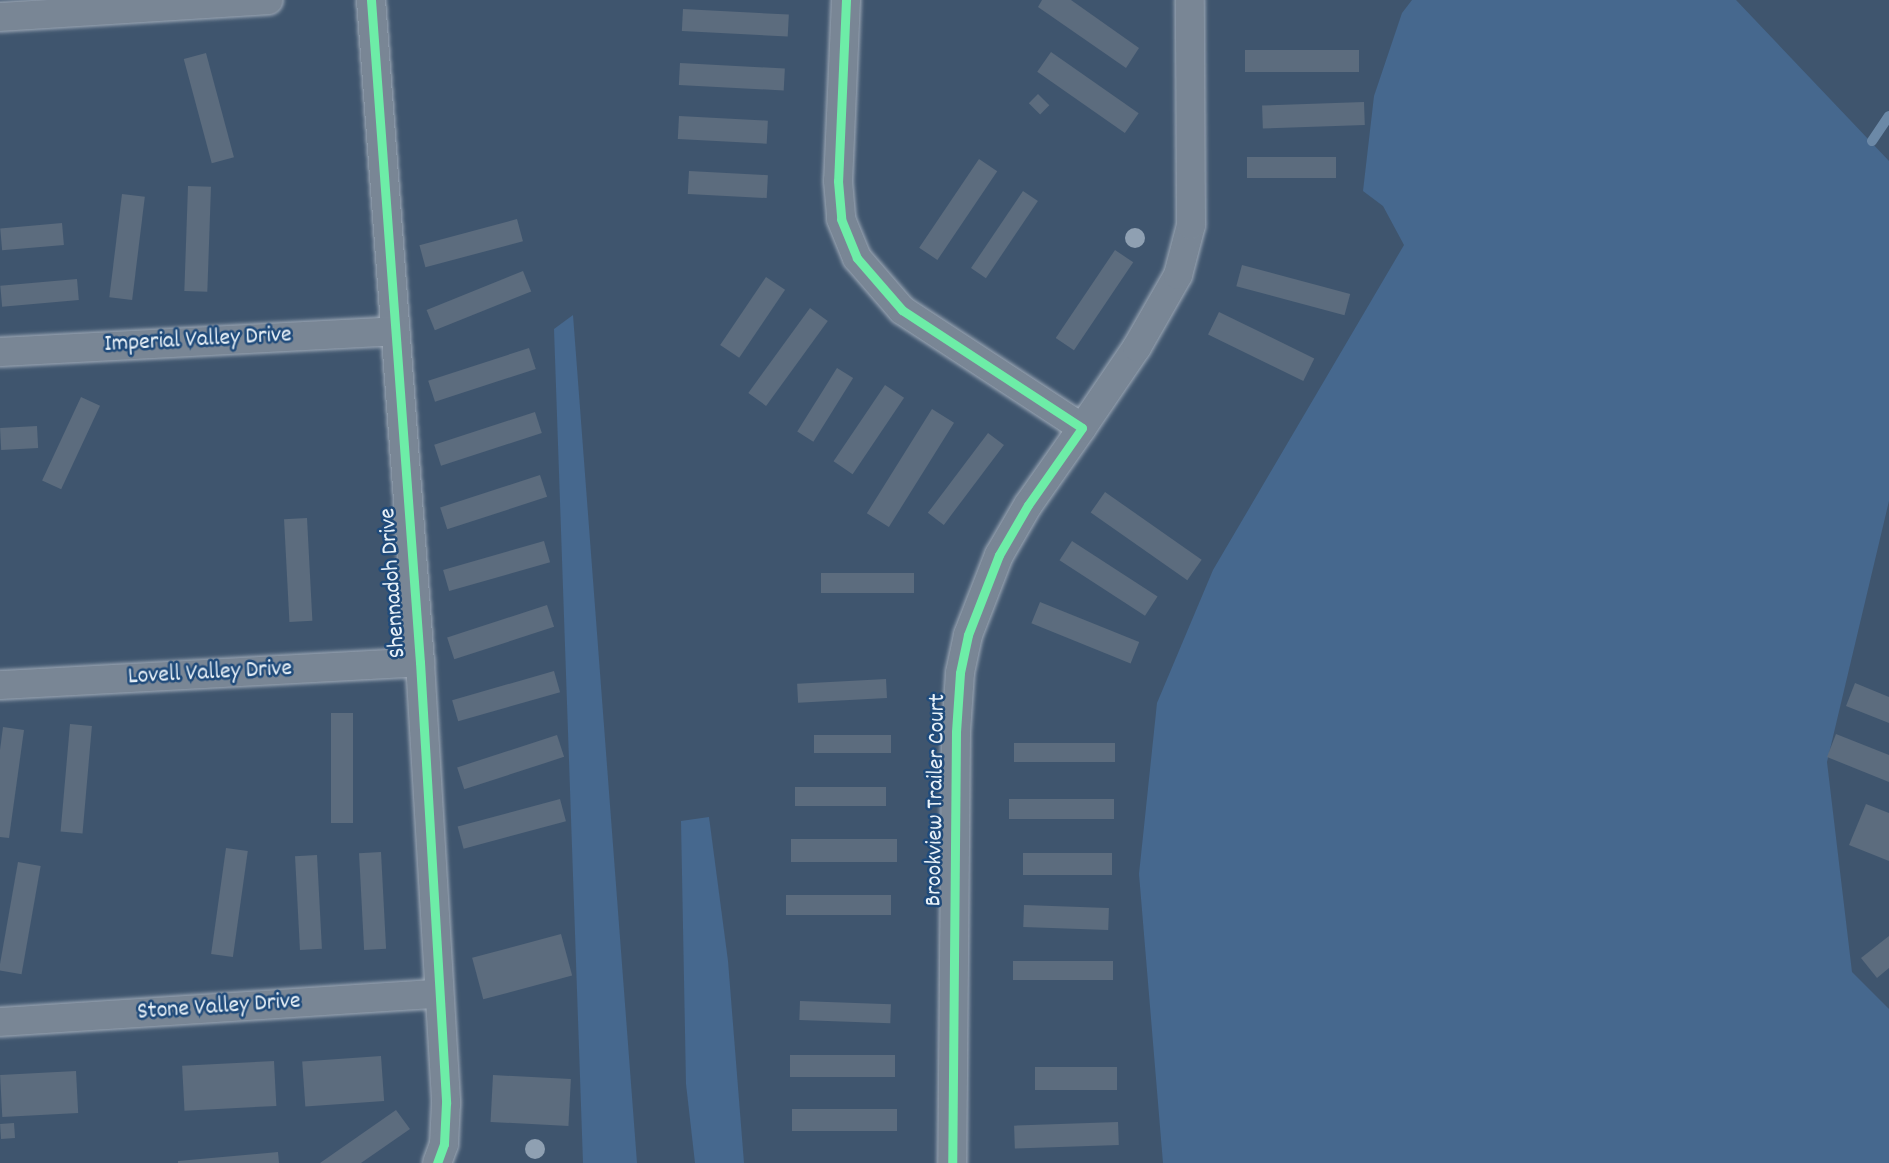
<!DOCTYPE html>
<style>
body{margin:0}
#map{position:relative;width:1889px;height:1163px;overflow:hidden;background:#3f556e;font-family:Dekko,sans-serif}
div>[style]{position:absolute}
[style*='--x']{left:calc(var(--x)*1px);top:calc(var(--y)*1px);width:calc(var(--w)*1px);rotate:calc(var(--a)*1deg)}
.green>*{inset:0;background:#46688e}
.stream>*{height:10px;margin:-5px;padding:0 5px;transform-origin:5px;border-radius:5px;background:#6c89a7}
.building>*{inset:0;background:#5c6c7e;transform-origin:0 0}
.roads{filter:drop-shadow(0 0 2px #9faab7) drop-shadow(0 0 2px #9faab7)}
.street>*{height:28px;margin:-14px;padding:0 14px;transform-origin:14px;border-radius:14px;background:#798695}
.cycleway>*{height:9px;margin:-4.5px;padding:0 4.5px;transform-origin:4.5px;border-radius:4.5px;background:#6deda7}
.trees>*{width:20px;height:20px;margin:-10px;border-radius:50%;background:#8fa0b2}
span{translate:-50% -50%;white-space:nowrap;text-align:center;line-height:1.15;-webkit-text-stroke:5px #1f4a7a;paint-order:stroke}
.street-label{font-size:24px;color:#e8f1f8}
</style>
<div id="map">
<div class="green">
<i style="clip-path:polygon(1412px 0,1736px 0,1889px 161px,1889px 501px,1827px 762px,1852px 972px,1889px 1009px,1889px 1163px,1163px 1163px,1139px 874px,1157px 703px,1213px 570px,1404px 245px,1383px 206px,1363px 191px,1374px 96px,1402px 13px)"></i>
<i style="clip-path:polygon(573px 315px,637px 1163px,583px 1163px,554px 329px)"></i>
<i style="clip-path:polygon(709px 817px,728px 961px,744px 1163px,695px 1163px,686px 1084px,681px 821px)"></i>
</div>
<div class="stream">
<i style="--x:1872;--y:141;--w:30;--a:-56"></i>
</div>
<div class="building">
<i style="clip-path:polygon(1042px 0,1071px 0,1139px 48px,1126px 68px,1038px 7px)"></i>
<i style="left:683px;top:9px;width:106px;height:22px;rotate:3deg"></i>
<i style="left:1359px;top:50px;width:22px;height:114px;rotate:90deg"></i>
<i style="left:1051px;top:52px;width:107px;height:24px;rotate:35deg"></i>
<i style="left:206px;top:53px;width:108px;height:23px;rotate:75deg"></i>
<i style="left:680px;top:63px;width:105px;height:22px;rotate:3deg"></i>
<i style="left:1038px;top:94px;width:16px;height:13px;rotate:45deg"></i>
<i style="left:1364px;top:102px;width:23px;height:102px;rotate:88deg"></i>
<i style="left:679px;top:116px;width:89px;height:23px;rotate:3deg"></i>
<i style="left:1336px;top:157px;width:21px;height:89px;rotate:90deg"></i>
<i style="left:979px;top:159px;width:22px;height:107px;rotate:34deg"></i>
<i style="left:689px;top:171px;width:79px;height:23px;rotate:3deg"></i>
<i style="left:188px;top:186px;width:23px;height:105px;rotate:2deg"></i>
<i style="left:1023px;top:191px;width:18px;height:93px;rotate:34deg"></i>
<i style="left:122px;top:194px;width:23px;height:104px;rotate:7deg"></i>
<i style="left:517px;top:219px;width:23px;height:101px;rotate:75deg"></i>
<i style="left:62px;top:223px;width:22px;height:62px;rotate:85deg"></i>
<i style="left:1115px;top:250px;width:22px;height:106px;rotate:34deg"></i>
<i style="left:1242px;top:265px;width:112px;height:22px;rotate:15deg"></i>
<i style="left:523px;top:271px;width:22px;height:104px;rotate:68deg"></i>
<i style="left:766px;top:277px;width:23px;height:82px;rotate:34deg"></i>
<i style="left:77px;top:279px;width:21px;height:77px;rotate:85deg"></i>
<i style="left:810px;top:308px;width:22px;height:105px;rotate:36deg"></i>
<i style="left:1219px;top:312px;width:106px;height:25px;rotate:26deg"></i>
<i style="left:529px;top:348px;width:22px;height:106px;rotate:72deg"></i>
<i style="left:837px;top:368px;width:19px;height:75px;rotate:32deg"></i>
<i style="left:885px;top:385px;width:23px;height:92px;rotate:34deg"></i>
<i style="left:81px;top:397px;width:21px;height:92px;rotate:25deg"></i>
<i style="left:932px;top:409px;width:26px;height:123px;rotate:32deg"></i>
<i style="left:535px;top:412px;width:22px;height:106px;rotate:72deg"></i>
<i style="left:37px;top:426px;width:22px;height:37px;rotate:87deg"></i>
<i style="left:988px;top:433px;width:20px;height:100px;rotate:37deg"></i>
<i style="left:540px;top:475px;width:23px;height:105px;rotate:72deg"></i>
<i style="left:1105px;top:492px;width:118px;height:25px;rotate:35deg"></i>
<i style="left:307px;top:518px;width:103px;height:23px;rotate:87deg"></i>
<i style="left:544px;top:541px;width:22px;height:105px;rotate:74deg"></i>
<i style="left:1072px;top:541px;width:102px;height:23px;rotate:33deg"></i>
<i style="left:914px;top:573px;width:20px;height:93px;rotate:90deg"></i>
<i style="left:1040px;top:602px;width:107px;height:23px;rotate:22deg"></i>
<i style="left:547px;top:605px;width:23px;height:105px;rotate:72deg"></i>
<i style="left:554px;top:671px;width:22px;height:106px;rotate:74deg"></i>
<i style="left:886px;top:679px;width:19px;height:89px;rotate:87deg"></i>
<i style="clip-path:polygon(1855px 683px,1889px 697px,1889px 723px,1846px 706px)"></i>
<i style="left:331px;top:713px;width:22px;height:110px"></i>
<i style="left:70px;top:724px;width:22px;height:108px;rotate:5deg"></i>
<i style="clip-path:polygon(3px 727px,24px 730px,9px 838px,0 837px,0 750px)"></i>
<i style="clip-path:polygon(1836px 734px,1889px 755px,1889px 782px,1827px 757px)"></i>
<i style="left:557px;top:735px;width:23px;height:105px;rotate:72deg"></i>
<i style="left:814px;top:735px;width:77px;height:18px"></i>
<i style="left:1115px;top:743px;width:19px;height:101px;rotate:90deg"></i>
<i style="left:795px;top:787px;width:91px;height:19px"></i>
<i style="left:560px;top:799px;width:23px;height:106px;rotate:75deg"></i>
<i style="left:1009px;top:799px;width:105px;height:20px"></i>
<i style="clip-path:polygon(1866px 804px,1889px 813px,1889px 861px,1849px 845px)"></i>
<i style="left:791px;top:839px;width:106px;height:23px"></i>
<i style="left:226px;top:848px;width:22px;height:107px;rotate:8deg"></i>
<i style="left:381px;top:852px;width:97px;height:22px;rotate:87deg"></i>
<i style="left:1023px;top:853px;width:89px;height:22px"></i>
<i style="left:317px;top:855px;width:94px;height:22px;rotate:87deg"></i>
<i style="left:18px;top:862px;width:23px;height:110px;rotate:10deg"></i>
<i style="left:891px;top:895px;width:20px;height:105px;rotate:90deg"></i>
<i style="left:1024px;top:905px;width:85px;height:22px;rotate:2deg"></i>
<i style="left:561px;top:934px;width:43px;height:92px;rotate:75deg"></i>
<i style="clip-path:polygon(1889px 936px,1889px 968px,1877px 978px,1861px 958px)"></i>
<i style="left:1013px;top:961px;width:100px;height:19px"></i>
<i style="left:800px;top:1001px;width:91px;height:19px;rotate:2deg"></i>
<i style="left:895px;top:1055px;width:22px;height:105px;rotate:90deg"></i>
<i style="left:381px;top:1056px;width:45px;height:79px;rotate:86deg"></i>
<i style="left:274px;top:1061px;width:45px;height:92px;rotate:87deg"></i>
<i style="left:1035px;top:1067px;width:82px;height:23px"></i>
<i style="left:76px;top:1071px;width:42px;height:76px;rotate:87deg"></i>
<i style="left:493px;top:1075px;width:78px;height:47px;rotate:3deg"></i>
<i style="left:897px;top:1109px;width:22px;height:105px;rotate:90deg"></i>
<i style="clip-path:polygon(396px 1110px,410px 1129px,361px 1163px,320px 1163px)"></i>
<i style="left:1118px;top:1122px;width:23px;height:104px;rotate:88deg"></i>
<i style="left:14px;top:1123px;width:15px;height:14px;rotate:86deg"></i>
<i style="clip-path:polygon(278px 1152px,279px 1163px,178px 1163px,178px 1161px)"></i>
</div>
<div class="roads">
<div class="street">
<i style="--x:371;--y:0;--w:664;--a:85.77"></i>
<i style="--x:420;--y:662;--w:442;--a:86.6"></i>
<i style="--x:446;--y:1103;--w:41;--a:92.8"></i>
<i style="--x:444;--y:1144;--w:20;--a:110"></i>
<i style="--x:846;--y:0;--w:181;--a:92.5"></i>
<i style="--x:838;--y:181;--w:38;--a:85"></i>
<i style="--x:841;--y:219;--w:42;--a:67.7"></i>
<i style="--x:857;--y:258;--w:69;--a:49.1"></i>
<i style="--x:902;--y:310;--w:215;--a:33.2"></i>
<i style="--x:1082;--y:428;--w:94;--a:125"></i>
<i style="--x:1028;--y:505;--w:58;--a:120.1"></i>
<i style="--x:999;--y:555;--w:86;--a:111.2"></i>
<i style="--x:968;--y:635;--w:39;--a:102"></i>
<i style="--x:960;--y:673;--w:59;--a:93.9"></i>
<i style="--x:956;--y:732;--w:431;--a:90.5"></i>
<i style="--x:0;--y:17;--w:269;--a:-3.6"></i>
<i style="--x:0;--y:352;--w:396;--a:-3"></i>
<i style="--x:1082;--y:428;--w:98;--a:-55.8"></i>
<i style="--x:1137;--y:347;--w:83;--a:-60.3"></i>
<i style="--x:1178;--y:275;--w:52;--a:-75.4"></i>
<i style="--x:1191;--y:225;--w:225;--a:-90.3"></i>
<i style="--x:0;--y:685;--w:421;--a:-3.1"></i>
<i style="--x:0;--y:1022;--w:439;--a:-3.7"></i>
</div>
</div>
<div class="cycleway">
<i style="--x:371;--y:0;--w:664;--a:85.77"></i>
<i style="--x:420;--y:662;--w:442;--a:86.6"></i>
<i style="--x:446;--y:1103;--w:41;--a:92.8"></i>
<i style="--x:444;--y:1144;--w:20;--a:110"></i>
<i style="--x:846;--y:0;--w:181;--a:92.5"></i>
<i style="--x:838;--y:181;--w:38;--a:85"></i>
<i style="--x:841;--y:219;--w:42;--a:67.7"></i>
<i style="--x:857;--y:258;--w:69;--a:49.1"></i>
<i style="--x:902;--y:310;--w:215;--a:33.2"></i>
<i style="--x:1082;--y:428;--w:94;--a:125"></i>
<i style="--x:1028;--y:505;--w:58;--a:120.1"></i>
<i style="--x:999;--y:555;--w:86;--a:111.2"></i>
<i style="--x:968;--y:635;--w:39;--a:102"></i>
<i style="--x:960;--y:673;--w:59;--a:93.9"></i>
<i style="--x:956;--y:732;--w:431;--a:90.5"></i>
</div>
<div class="trees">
<i style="left:1135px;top:238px"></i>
<i style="left:535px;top:1149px"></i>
</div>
<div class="street-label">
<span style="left:198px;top:341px;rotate:-3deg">Imperial Valley Drive</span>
<span style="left:394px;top:583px;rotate:-94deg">Shennadoh Drive</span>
<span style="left:210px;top:674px;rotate:-3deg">Lovell Valley Drive</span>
<span style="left:937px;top:800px;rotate:-89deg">Brookview Trailer Court</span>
<span style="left:219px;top:1008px;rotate:-4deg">Stone Valley Drive</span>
</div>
</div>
